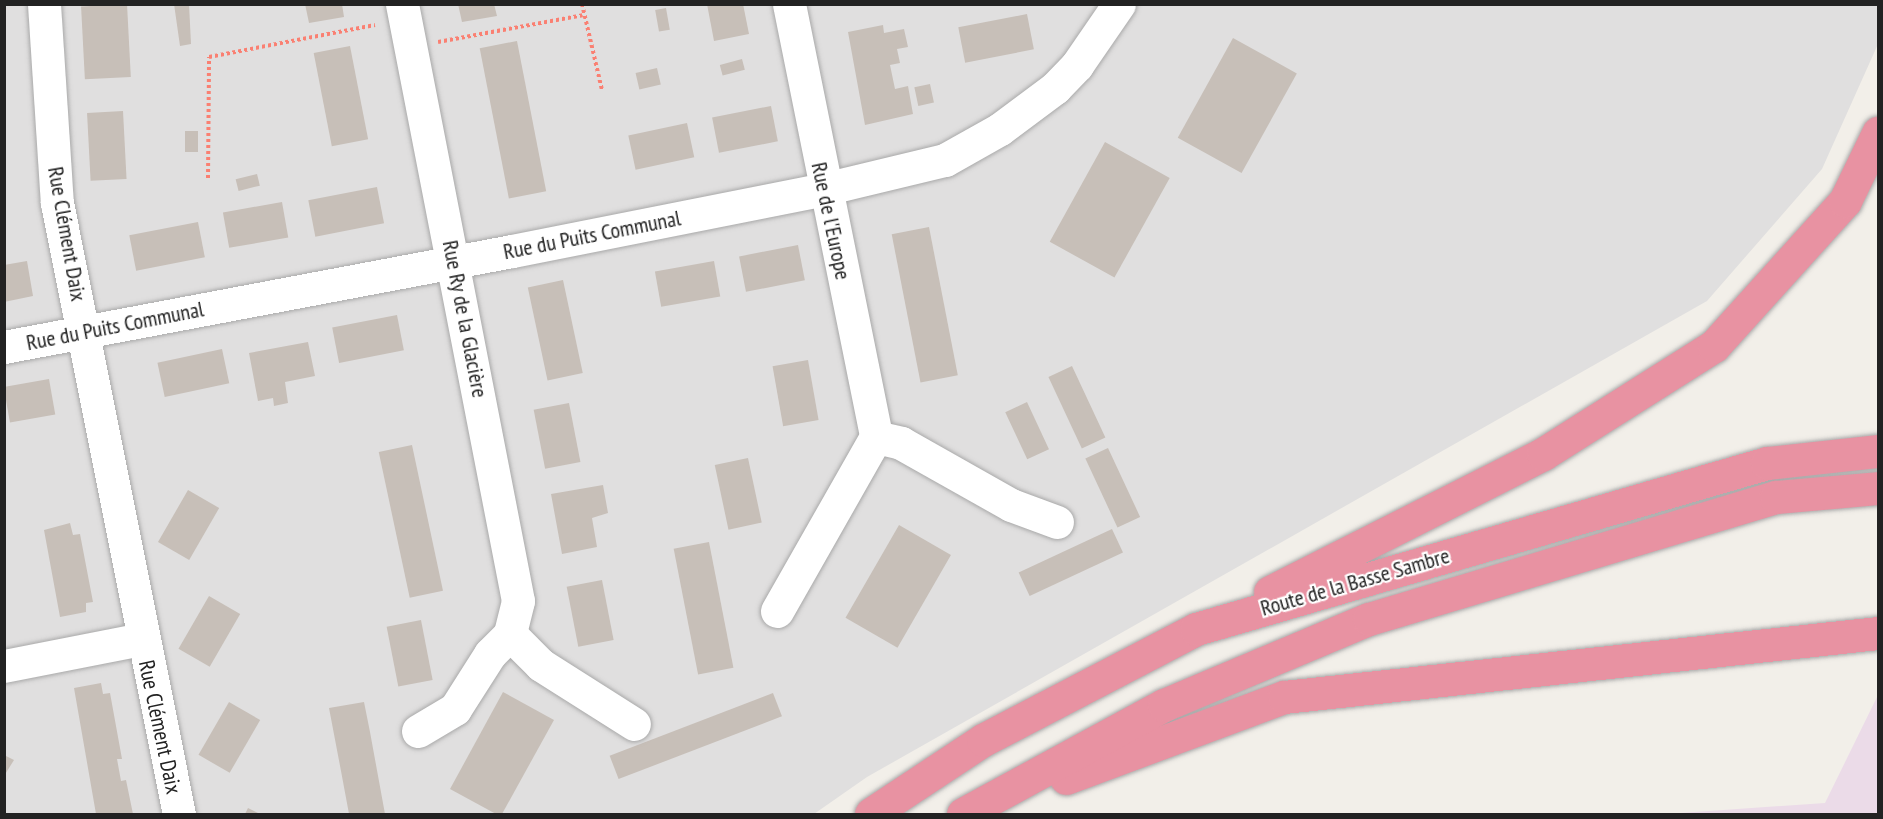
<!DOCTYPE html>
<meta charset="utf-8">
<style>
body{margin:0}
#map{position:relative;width:1883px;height:819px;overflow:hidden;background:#f2efe9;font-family:"PT Sans Narrow",sans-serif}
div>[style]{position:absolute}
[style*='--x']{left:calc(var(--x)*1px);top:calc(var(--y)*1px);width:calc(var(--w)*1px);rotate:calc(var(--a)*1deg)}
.residential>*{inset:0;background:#e0dfdf}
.industrial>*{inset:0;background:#ebdbe8}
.building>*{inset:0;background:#c7bfb8;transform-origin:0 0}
.path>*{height:4px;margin-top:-2px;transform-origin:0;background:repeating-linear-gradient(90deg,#fa8072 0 3px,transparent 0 6px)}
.roads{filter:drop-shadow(0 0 2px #a9a9a9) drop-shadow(0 0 2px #a9a9a9)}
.minor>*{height:33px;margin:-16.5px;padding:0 16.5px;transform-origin:16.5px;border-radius:16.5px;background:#fff}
.highway>*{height:33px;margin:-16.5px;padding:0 16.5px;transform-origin:16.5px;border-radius:16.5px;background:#e892a2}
span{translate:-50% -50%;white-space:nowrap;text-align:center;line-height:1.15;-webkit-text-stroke:4.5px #fff;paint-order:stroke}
.street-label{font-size:22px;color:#222}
.frame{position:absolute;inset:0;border:6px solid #222;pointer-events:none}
</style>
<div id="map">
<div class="residential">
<i style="clip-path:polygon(5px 5px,1878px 5px,1878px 44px,1822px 169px,1707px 301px,867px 777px,814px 814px,5px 814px)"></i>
</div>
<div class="industrial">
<i style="clip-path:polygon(1878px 695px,1878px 814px,1666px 814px,1825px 803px)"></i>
</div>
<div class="building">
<i style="left:127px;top:4px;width:73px;height:46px;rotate:87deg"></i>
<i style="clip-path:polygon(174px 4px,189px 4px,191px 44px,180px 46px)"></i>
<i style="clip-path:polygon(305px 4px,342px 4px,344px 17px,309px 23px)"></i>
<i style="clip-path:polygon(458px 4px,494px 4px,497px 16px,462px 22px)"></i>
<i style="clip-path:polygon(707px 4px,743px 4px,749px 34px,714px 41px)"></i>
<i style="left:666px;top:8px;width:22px;height:11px;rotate:80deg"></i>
<i style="left:1027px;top:14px;width:36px;height:70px;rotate:79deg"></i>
<i style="clip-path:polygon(883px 25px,884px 33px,904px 29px,908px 47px,897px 49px,900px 63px,890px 65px,895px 89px,908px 86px,913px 114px,865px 125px,848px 32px)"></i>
<i style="left:1233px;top:38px;width:73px;height:114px;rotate:29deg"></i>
<i style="left:517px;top:41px;width:153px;height:38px;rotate:79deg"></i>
<i style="left:350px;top:46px;width:95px;height:37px;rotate:79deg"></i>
<i style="left:742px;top:59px;width:11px;height:23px;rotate:75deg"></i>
<i style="left:657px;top:68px;width:17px;height:22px;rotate:77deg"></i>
<i style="left:930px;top:84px;width:19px;height:16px;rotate:78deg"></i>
<i style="left:771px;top:106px;width:36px;height:60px;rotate:79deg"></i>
<i style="left:123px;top:111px;width:68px;height:36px;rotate:87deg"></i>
<i style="left:687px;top:123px;width:35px;height:60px;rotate:78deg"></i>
<i style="left:198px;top:131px;width:21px;height:13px;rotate:90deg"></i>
<i style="left:1105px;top:142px;width:74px;height:114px;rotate:29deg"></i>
<i style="left:257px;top:174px;width:12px;height:22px;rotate:76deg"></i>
<i style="left:377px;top:187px;width:37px;height:70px;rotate:79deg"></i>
<i style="left:282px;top:202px;width:36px;height:60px;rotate:80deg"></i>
<i style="left:198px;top:222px;width:36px;height:70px;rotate:79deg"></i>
<i style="left:929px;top:227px;width:151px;height:38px;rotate:79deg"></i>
<i style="left:798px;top:245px;width:36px;height:60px;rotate:79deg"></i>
<i style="clip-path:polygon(27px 261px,33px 296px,4px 302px,4px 265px)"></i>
<i style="left:714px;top:261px;width:36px;height:60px;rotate:80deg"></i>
<i style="left:563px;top:280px;width:95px;height:36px;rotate:78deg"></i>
<i style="left:397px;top:315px;width:36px;height:66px;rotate:79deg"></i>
<i style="clip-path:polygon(308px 342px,315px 376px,285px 382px,288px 403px,274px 406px,273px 398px,258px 401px,249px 353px)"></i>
<i style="left:222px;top:349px;width:35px;height:66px;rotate:78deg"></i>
<i style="left:808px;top:360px;width:61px;height:36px;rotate:80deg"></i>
<i style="left:1072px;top:366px;width:79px;height:26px;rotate:65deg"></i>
<i style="left:49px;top:379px;width:36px;height:46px;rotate:80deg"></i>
<i style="left:1027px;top:402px;width:52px;height:24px;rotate:65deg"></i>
<i style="left:569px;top:403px;width:60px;height:36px;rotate:79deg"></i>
<i style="left:412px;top:445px;width:149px;height:34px;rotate:78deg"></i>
<i style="left:1108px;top:448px;width:76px;height:25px;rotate:65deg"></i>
<i style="left:748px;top:458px;width:66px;height:34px;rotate:78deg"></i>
<i style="clip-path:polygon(603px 485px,608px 513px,592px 518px,597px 547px,562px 554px,551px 494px)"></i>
<i style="left:188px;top:490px;width:36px;height:60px;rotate:30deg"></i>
<i style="clip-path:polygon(70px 523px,73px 535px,80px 534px,93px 602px,86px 603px,86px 612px,60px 617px,44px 530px)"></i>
<i style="left:899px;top:525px;width:60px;height:107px;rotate:30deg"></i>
<i style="left:1112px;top:529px;width:26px;height:103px;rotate:65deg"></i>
<i style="left:709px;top:542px;width:128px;height:36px;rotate:79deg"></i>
<i style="left:602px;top:580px;width:61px;height:36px;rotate:79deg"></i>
<i style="left:209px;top:596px;width:36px;height:61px;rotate:30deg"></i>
<i style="left:421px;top:620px;width:61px;height:35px;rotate:79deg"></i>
<i style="clip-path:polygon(101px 683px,103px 694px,110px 693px,122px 759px,117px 759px,121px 781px,126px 780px,133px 814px,96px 814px,74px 688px)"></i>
<i style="clip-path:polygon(503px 692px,554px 720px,502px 814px,496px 814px,450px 789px)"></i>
<i style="left:773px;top:693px;width:25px;height:175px;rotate:69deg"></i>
<i style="left:229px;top:702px;width:36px;height:61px;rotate:30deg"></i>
<i style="clip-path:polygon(364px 702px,370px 732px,385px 814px,349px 814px,341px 771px,329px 708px)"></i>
<i style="clip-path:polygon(4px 755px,14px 760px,4px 776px)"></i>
<i style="clip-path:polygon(248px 808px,260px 814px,245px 814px)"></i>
</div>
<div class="path">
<i style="--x:582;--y:4;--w:88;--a:76.9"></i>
<i style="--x:438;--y:42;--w:147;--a:-10.5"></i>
<i style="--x:208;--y:178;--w:121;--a:-89.5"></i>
<i style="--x:209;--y:57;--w:169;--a:-10.9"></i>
</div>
<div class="roads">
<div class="minor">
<i style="--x:44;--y:4;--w:199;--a:86.3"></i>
<i style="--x:57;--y:203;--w:623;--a:78.71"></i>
<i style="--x:402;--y:4;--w:608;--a:79"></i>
<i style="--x:518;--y:601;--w:34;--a:104"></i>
<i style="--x:789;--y:4;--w:442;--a:78.6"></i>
<i style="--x:4;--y:347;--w:517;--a:-10.7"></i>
<i style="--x:512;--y:251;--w:318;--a:-11.2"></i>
<i style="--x:824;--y:189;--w:124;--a:-13.5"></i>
<i style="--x:945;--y:160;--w:63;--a:-29.4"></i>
<i style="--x:1000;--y:129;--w:69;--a:-36.7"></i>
<i style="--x:1055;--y:88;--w:32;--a:-46"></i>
<i style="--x:1077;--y:65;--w:74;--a:-55.5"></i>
<i style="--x:777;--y:611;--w:200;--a:-60.4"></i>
<i style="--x:876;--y:437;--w:26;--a:13"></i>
<i style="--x:901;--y:443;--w:126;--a:29.4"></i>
<i style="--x:1011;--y:505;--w:49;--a:20.3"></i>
<i style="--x:4;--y:666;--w:140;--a:-11.1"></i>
<i style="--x:418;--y:731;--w:43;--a:-30.7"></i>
<i style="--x:455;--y:709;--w:65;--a:-57.5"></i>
<i style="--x:490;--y:654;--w:28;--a:-45"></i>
<i style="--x:510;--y:634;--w:44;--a:45"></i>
<i style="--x:541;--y:665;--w:110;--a:32.4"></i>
</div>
<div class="highway">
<i style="--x:1270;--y:592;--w:306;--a:-26.8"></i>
<i style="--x:1543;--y:454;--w:202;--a:-32.3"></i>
<i style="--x:1714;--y:346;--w:195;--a:-47.9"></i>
<i style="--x:1845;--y:201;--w:76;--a:-64.1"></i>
<i style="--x:1066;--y:778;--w:233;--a:-20.4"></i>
<i style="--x:1284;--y:697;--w:597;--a:-6.15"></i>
<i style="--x:871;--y:814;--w:134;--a:-33.5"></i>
<i style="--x:983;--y:740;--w:240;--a:-27.5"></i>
<i style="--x:1196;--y:629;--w:595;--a:-16.21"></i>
<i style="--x:1767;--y:463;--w:112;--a:-6.2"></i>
<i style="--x:963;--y:814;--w:229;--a:-28.5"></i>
<i style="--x:1164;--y:705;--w:222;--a:-22.8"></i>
<i style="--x:1369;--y:619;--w:425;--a:-16.7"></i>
<i style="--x:1776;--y:497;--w:102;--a:-5"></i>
</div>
</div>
<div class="street-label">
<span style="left:831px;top:221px;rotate:78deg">Rue de l'Europe</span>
<span style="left:67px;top:234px;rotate:80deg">Rue Clément Daix</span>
<span style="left:592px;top:235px;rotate:-11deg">Rue du Puits Communal</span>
<span style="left:465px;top:319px;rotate:79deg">Rue Ry de la Glacière</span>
<span style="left:115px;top:326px;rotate:-11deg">Rue du Puits Communal</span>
<span style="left:1355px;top:582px;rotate:-16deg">Route de la Basse Sambre</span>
<span style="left:160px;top:727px;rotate:78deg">Rue Clément Daix</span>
</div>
<div class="frame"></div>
</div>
